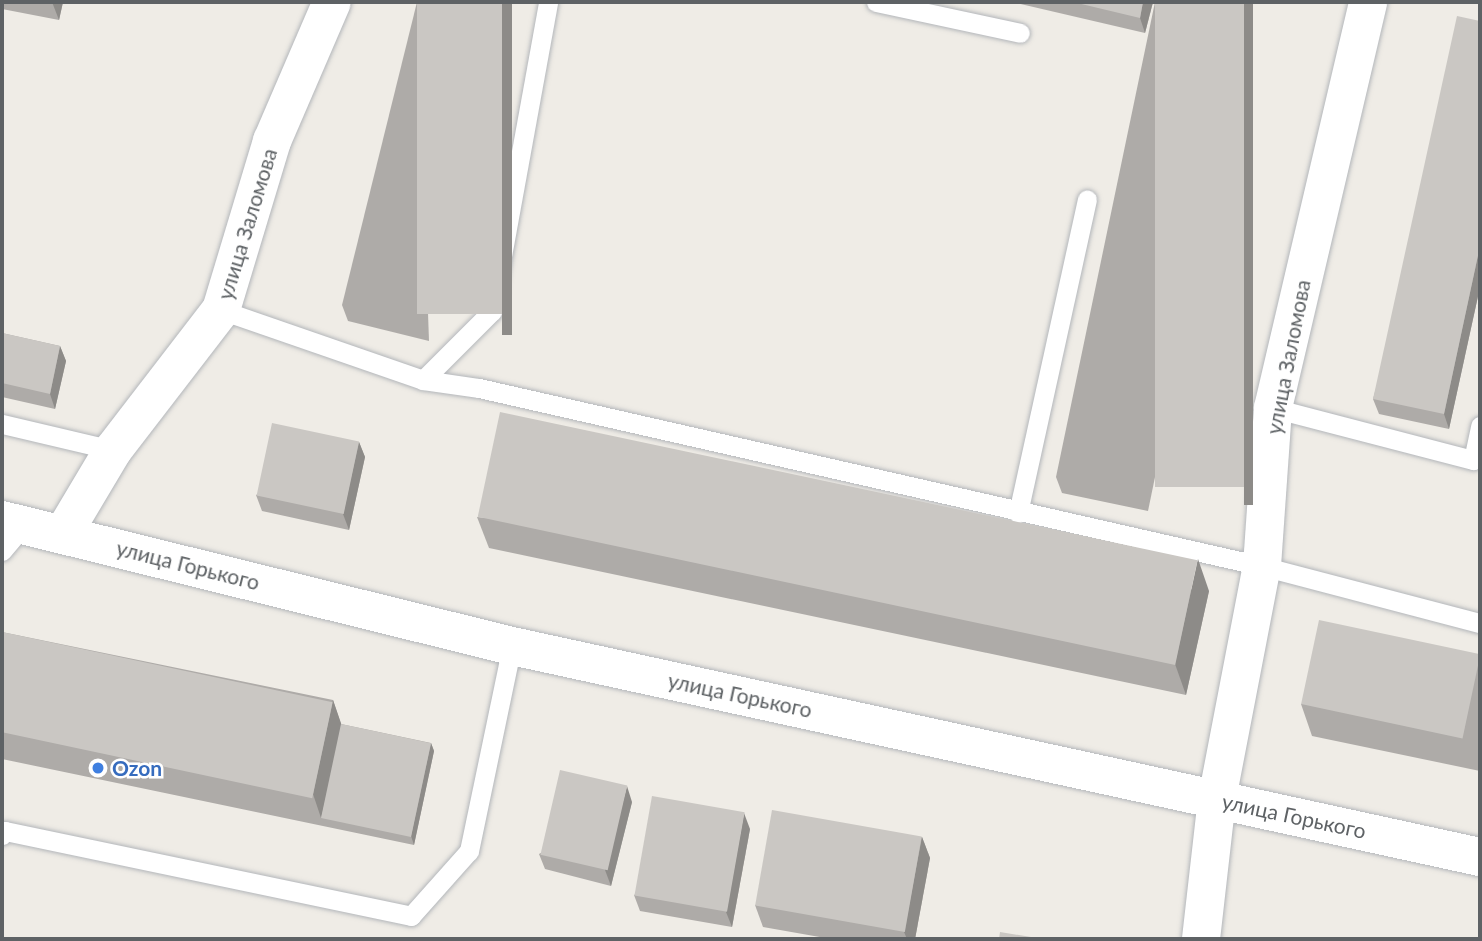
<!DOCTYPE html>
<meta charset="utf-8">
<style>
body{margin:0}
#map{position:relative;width:1482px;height:941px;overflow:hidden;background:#efece6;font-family:Lato,sans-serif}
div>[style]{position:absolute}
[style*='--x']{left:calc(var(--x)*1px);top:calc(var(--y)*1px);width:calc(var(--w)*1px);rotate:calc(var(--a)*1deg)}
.roads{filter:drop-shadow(0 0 2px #b3b6ba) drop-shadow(0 0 2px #b3b6ba)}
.lane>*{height:19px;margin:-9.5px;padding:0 9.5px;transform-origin:9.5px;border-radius:9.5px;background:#fff}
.street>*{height:38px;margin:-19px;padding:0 19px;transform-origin:19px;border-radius:19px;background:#fff}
.secondary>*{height:38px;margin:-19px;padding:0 19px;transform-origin:19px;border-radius:19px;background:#fff}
.wall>*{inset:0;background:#aeaba8}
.shaded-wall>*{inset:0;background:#8d8b88;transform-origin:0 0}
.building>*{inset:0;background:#cac7c3;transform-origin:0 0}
.dots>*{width:19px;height:19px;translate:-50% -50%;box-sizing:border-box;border:4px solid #fff;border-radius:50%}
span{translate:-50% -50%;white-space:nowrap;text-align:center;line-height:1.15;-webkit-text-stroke:5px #fff;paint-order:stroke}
.street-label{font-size:21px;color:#5e6265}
.shop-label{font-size:21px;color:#366cbe;font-weight:700}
.left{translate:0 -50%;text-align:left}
.frame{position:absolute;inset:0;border:4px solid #5e6265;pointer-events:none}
</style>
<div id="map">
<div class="roads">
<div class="lane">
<i style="--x:876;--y:2;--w:147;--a:12.1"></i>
<i style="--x:221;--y:310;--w:214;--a:19.1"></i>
<i style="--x:423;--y:380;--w:57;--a:8.1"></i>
<i style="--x:479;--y:388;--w:803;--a:12.81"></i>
<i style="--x:1262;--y:566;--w:225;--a:14.7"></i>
<i style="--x:423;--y:380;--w:98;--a:-45"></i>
<i style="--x:492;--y:311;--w:314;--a:-79.7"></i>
<i style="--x:1273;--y:408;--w:207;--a:14.6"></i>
<i style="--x:1473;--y:460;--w:35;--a:-78"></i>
<i style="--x:2;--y:424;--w:114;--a:13.2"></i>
<i style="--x:1018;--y:513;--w:321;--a:-77.6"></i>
<i style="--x:2;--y:551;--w:34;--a:-50"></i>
<i style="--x:2;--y:835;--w:5;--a:-53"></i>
<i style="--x:5;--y:831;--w:415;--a:11.8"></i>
<i style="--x:411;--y:916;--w:87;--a:-48.3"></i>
<i style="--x:469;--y:851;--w:209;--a:-78.2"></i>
</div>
<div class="street">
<i style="--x:63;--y:534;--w:98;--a:-59.2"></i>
<i style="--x:113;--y:450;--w:177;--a:-52.4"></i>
<i style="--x:221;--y:310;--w:177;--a:-73.2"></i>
<i style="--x:272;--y:141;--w:151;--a:-66.7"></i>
<i style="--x:1201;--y:939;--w:141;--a:-83.5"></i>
<i style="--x:1217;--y:799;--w:237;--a:-79.1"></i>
<i style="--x:1262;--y:566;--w:158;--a:-86"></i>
<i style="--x:1273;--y:408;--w:417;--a:-76.8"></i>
</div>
<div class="secondary">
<i style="--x:2;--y:520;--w:525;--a:13.88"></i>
<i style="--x:512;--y:646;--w:991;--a:12.3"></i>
</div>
</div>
<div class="wall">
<i style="clip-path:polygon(2px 2px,63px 2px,59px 20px,2px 9px)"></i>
<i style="clip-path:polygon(417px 2px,429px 341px,348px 321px,342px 305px)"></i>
<i style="clip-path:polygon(1012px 2px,1153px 2px,1145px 33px)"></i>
<i style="clip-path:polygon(1155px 2px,1253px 2px,1148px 511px,1062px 493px,1056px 477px)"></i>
<i style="clip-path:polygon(1480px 21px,1480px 287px,1449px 429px,1379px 414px,1373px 399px)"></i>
<i style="clip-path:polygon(2px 333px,60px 346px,66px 361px,55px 409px,2px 397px)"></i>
<i style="clip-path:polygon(359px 442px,365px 457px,349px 530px,262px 511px,256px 495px)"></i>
<i style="clip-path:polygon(477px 517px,1209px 591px,1186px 695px,489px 548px)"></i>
<i style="clip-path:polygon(2px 632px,333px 700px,341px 724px,431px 743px,434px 751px,414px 845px,2px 759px)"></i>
<i style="clip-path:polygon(1480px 654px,1480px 771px,1312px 736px,1301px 704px)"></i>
<i style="clip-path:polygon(632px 802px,611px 886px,545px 869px,539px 854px)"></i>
<i style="clip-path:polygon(750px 829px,732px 927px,640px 911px,634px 895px)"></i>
<i style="clip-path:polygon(922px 837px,930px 858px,915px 939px,831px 939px,763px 927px,755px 905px)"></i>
</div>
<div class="shaded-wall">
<i style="clip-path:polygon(52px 2px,63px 2px,59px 20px)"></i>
<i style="left:502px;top:2px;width:10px;height:333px"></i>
<i style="clip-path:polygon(1143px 2px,1153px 2px,1145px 33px,1140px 18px)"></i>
<i style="left:1244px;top:2px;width:9px;height:503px"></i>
<i style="clip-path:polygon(1480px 246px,1480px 287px,1449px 429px,1444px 414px)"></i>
<i style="clip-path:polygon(60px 346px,66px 361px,55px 409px,50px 394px)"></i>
<i style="clip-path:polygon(359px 442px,365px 457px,349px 530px,343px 514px)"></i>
<i style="clip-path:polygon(1198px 559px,1209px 591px,1186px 695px,1175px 664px)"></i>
<i style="clip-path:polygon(333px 700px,344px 732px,321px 818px,313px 794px)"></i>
<i style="clip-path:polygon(431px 743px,434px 751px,414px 845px,411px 836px)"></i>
<i style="clip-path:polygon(627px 786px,632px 802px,611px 886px,605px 870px)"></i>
<i style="clip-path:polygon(744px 813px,750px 829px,732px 927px,726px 912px)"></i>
<i style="clip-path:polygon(922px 837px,930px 858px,915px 939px,907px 939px,904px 932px)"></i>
</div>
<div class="building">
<i style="left:417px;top:2px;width:85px;height:312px"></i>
<i style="clip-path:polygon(1073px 2px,1143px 2px,1140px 18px)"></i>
<i style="left:1155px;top:2px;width:89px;height:485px"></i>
<i style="clip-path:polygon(1457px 16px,1480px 21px,1480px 246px,1444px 414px,1373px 399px)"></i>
<i style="clip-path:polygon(2px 333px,60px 346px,50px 394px,2px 383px)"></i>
<i style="left:500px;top:412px;width:713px;height:107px;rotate:12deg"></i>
<i style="left:272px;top:423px;width:89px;height:74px;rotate:12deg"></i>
<i style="left:1319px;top:620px;width:165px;height:86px;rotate:12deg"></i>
<i style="left:2px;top:632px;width:338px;height:98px;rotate:12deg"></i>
<i style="left:341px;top:724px;width:92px;height:96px;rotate:12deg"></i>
<i style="left:560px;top:770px;width:69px;height:87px;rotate:13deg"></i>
<i style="left:652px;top:796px;width:94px;height:101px;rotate:10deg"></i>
<i style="left:772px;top:810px;width:152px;height:97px;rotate:10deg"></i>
<i style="clip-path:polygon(1000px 932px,1043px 939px,999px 939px)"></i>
</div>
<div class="dots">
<i style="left:98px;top:768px;background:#3f7fe0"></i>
</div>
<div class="street-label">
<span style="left:247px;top:224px;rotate:-73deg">улица Заломова</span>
<span style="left:1288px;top:357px;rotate:-79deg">улица Заломова</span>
<span style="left:188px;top:565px;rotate:14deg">улица Горького</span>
<span style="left:740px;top:695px;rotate:12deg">улица Горького</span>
<span style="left:1294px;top:816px;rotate:12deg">улица Горького</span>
</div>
<div class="shop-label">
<span class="left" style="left:112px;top:768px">Ozon</span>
</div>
<div class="frame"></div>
</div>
